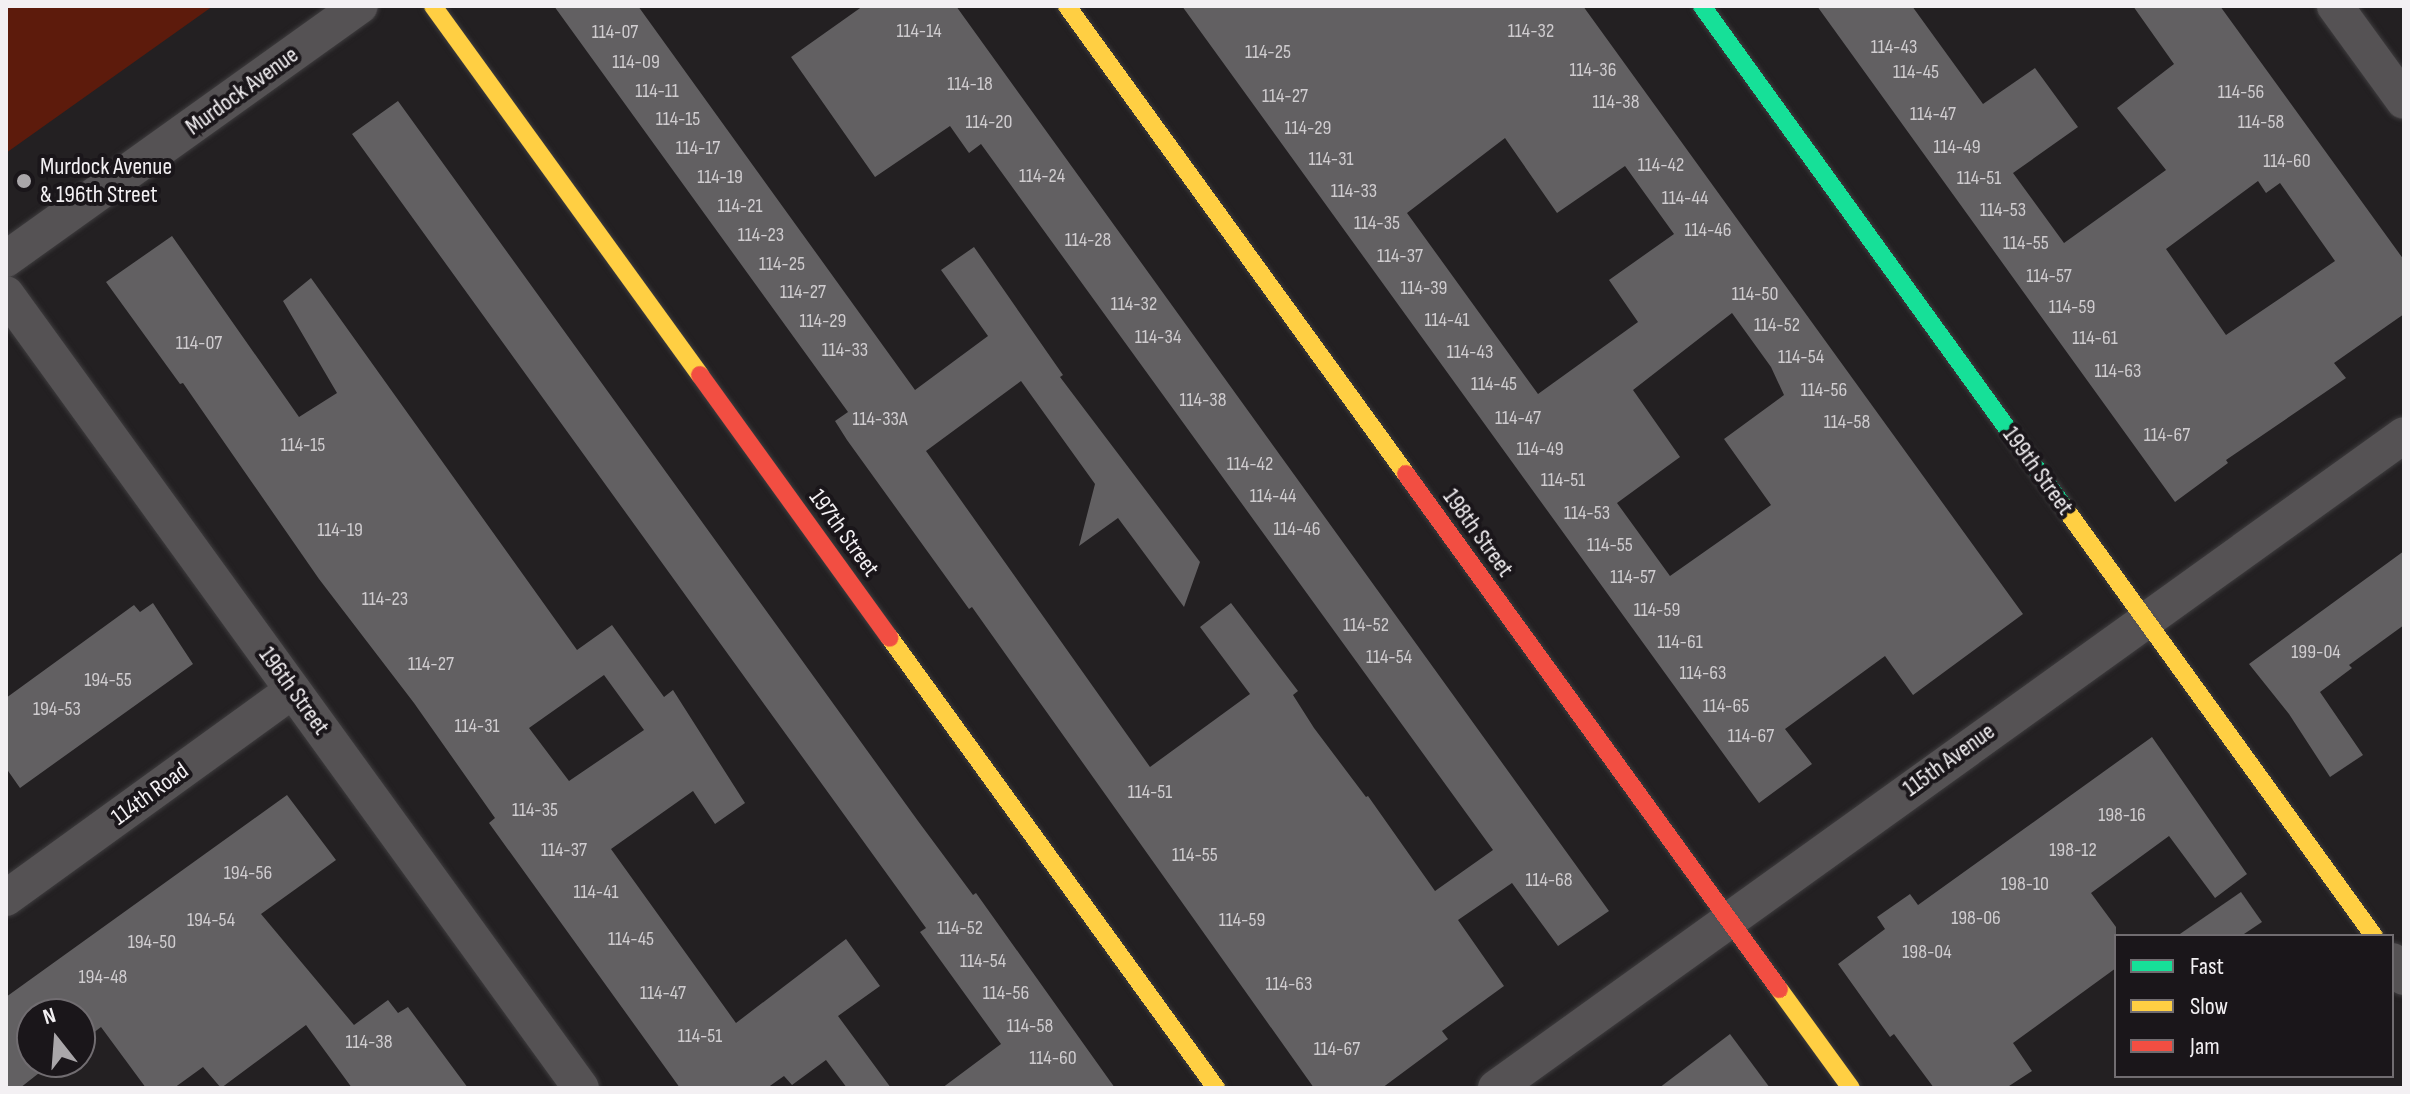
<!DOCTYPE html>
<style>
body{margin:0}
#map{position:relative;width:2410px;height:1094px;overflow:hidden;background:#232022;font-family:"Sofia Sans Condensed",sans-serif}
div>[style]{position:absolute}
[style*='--x']{left:calc(var(--x)*1px);top:calc(var(--y)*1px);width:calc(var(--w)*1px);rotate:calc(var(--a)*1deg)}
.green>*{inset:0;background:#5d1b0c}
.building>*{inset:0;background:#626062}
.roads{filter:drop-shadow(0 0 2px #3e3c3e) drop-shadow(0 0 2px #3e3c3e)}
.street>*{height:36px;margin:-18px;padding:0 18px;transform-origin:18px;border-radius:18px;background:#555254}
.fast>*{height:18px;margin:-9px;padding:0 9px;transform-origin:9px;border-radius:9px;background:#16e098}
.slow>*{height:18px;margin:-9px;padding:0 9px;transform-origin:9px;border-radius:9px;background:#ffcf43}
.jam>*{height:18px;margin:-9px;padding:0 9px;transform-origin:9px;border-radius:9px;background:#f24e42}
.dots>*{width:22px;height:22px;translate:-50% -50%;box-sizing:border-box;border:4px solid #1a161a;border-radius:50%}
span{translate:-50% -50%;white-space:nowrap;text-align:center;line-height:1.15;-webkit-text-stroke:8px #1a161a;paint-order:stroke}
.number-label{font-size:20px;color:#cfcccf}
.number-label span{-webkit-text-stroke-width:0}
.street-label{font-size:24px;color:#f3f0f3}
.poi-label{font-size:24px;color:#f3f0f3}
.left{translate:0 -50%;text-align:left}
.frame{position:absolute;inset:0;border:8px solid #f3f0f3;pointer-events:none}
.legend{position:absolute;left:2114px;top:934px;width:280px;height:144px;box-sizing:border-box;background:#1a161a;border:2px solid #716d71;margin:0;padding:10px 14px;list-style:none;font-size:24px;color:#f3f0f3}
.legend li{display:flex;align-items:center;gap:16px;height:40px}
.legend b{width:40px;border:2px solid #716d71}
.north{position:absolute;left:16px;top:998px;width:80px;height:80px;box-sizing:border-box;background:#1a161a;border:2px solid #716d71;border-radius:50%;rotate:343deg;font-size:22px;font-weight:700;line-height:32px;text-align:center;color:#f3f0f3}
.north::after{content:'';display:block;margin:auto;width:28px;height:36px;background:#aaa7aa;clip-path:polygon(50% 0,100% 100%,50% 72%,0 100%)}
</style>
<div id="map">
<div class="green">
<i style="clip-path:polygon(6px 6px,213px 6px,6px 153px)"></i>
</div>
<div class="building">
<i style="clip-path:polygon(554px 6px,638px 6px,915px 390px,988px 336px,941px 270px,974px 247px,1063px 375px,1060px 377px,1200px 562px,1184px 607px,1118px 518px,1079px 546px,1095px 484px,1021px 381px,926px 451px,1150px 767px,1250px 694px,1200px 627px,1231px 603px,1298px 691px,1293px 695px,1314px 728px,1366px 797px,1368px 796px,1435px 891px,1493px 850px,981px 144px,969px 153px,950px 126px,875px 177px,791px 57px,863px 6px,956px 6px,1609px 911px,1558px 946px,1512px 883px,1458px 920px,1504px 986px,1442px 1031px,1448px 1039px,1382px 1088px,1314px 1088px,972px 607px,969px 609px,847px 440px,835px 421px,848px 412px)"></i>
<i style="clip-path:polygon(evenodd,1182px 6px,1583px 6px,2023px 614px,1913px 695px,1885px 656px,1785px 729px,1812px 764px,1759px 803px,1182px 6px,1505px 138px,1557px 213px,1625px 166px,1674px 234px,1609px 280px,1638px 322px,1538px 394px,1407px 213px,1505px 138px,1182px 6px,1732px 313px,1771px 367px,1784px 395px,1724px 439px,1771px 505px,1670px 576px,1617px 503px,1680px 457px,1633px 390px,1732px 313px)"></i>
<i style="clip-path:polygon(evenodd,1817px 6px,1912px 6px,1983px 104px,2035px 68px,2078px 127px,2013px 173px,2064px 243px,2166px 170px,2117px 108px,2174px 64px,2133px 6px,2220px 6px,2404px 260px,2404px 314px,2334px 363px,2346px 378px,2226px 460px,2228px 463px,2175px 502px,1817px 6px,2258px 181px,2266px 193px,2280px 183px,2335px 261px,2226px 335px,2166px 249px,2258px 181px)"></i>
<i style="clip-path:polygon(398px 101px,918px 821px,973px 895px,976px 893px,1115px 1088px,942px 1088px,1001px 1044px,920px 932px,926px 928px,352px 134px)"></i>
<i style="clip-path:polygon(evenodd,172px 236px,299px 417px,337px 393px,283px 301px,311px 278px,577px 650px,612px 625px,664px 697px,673px 690px,745px 803px,715px 824px,693px 791px,611px 849px,736px 1023px,846px 939px,880px 986px,838px 1016px,891px 1088px,847px 1088px,826px 1060px,792px 1085px,784px 1076px,767px 1088px,680px 1088px,489px 823px,495px 818px,414px 703px,319px 579px,183px 383px,180px 384px,106px 282px,172px 236px,604px 675px,644px 730px,569px 781px,529px 728px,604px 675px)"></i>
<i style="clip-path:polygon(2404px 551px,2404px 625px,2349px 665px,2352px 668px,2320px 692px,2363px 755px,2330px 777px,2289px 714px,2249px 664px)"></i>
<i style="clip-path:polygon(153px 603px,193px 664px,20px 788px,6px 768px,6px 698px,134px 605px,140px 612px)"></i>
<i style="clip-path:polygon(2152px 737px,2247px 874px,2215px 898px,2169px 836px,2091px 893px,2116px 927px,2116px 968px,2013px 1043px,2032px 1071px,2006px 1088px,1934px 1088px,1894px 1034px,1890px 1037px,1838px 964px,1885px 929px,1877px 917px,1910px 894px,1918px 905px)"></i>
<i style="clip-path:polygon(287px 795px,336px 860px,261px 914px,354px 1025px,388px 1000px,398px 1013px,408px 1007px,468px 1088px,352px 1088px,306px 1025px,221px 1088px,203px 1067px,174px 1088px,146px 1088px,101px 1027px,80px 1043px,80px 1014px,32px 1014px,32px 1062px,53px 1062px,20px 1088px,6px 1088px,6px 997px)"></i>
<i style="clip-path:polygon(2241px 892px,2262px 922px,2241px 936px,2177px 936px)"></i>
<i style="clip-path:polygon(1730px 1034px,1770px 1088px,1659px 1088px)"></i>
</div>
<div class="roads">
<div class="street">
<i style="--x:2335;--y:6;--w:117;--a:54"></i>
<i style="--x:6;--y:259;--w:435;--a:-35.6"></i>
<i style="--x:6;--y:294;--w:980;--a:54.09"></i>
<i style="--x:6;--y:898;--w:354;--a:-35.9"></i>
<i style="--x:2392;--y:961;--w:20;--a:53"></i>
<i style="--x:1496;--y:1088;--w:1118;--a:-35.72"></i>
</div>
<div class="fast">
<i style="--x:1702;--y:6;--w:618;--a:54.15"></i>
</div>
<div class="slow">
<i style="--x:433;--y:6;--w:455;--a:54.1"></i>
<i style="--x:1067;--y:6;--w:578;--a:54.08"></i>
<i style="--x:2064;--y:507;--w:529;--a:54.15"></i>
<i style="--x:890;--y:638;--w:556;--a:54.08"></i>
<i style="--x:1779;--y:989;--w:122;--a:54"></i>
</div>
<div class="jam">
<i style="--x:700;--y:375;--w:324;--a:54.2"></i>
<i style="--x:1406;--y:474;--w:636;--a:54.09"></i>
</div>
</div>
<div class="dots">
<i style="left:24px;top:181px;background:#aaa7aa"></i>
</div>
<div class="number-label">
<span style="left:919px;top:31px">114-14</span>
<span style="left:1531px;top:31px">114-32</span>
<span style="left:615px;top:32px">114-07</span>
<span style="left:1894px;top:47px">114-43</span>
<span style="left:1268px;top:52px">114-25</span>
<span style="left:636px;top:62px">114-09</span>
<span style="left:1593px;top:70px">114-36</span>
<span style="left:1916px;top:72px">114-45</span>
<span style="left:970px;top:84px">114-18</span>
<span style="left:657px;top:91px">114-11</span>
<span style="left:2241px;top:92px">114-56</span>
<span style="left:1285px;top:96px">114-27</span>
<span style="left:1616px;top:102px">114-38</span>
<span style="left:1933px;top:114px">114-47</span>
<span style="left:678px;top:119px">114-15</span>
<span style="left:989px;top:122px">114-20</span>
<span style="left:2261px;top:122px">114-58</span>
<span style="left:1308px;top:128px">114-29</span>
<span style="left:1957px;top:147px">114-49</span>
<span style="left:698px;top:148px">114-17</span>
<span style="left:1331px;top:159px">114-31</span>
<span style="left:2287px;top:161px">114-60</span>
<span style="left:1661px;top:165px">114-42</span>
<span style="left:1042px;top:176px">114-24</span>
<span style="left:720px;top:177px">114-19</span>
<span style="left:1979px;top:178px">114-51</span>
<span style="left:1354px;top:191px">114-33</span>
<span style="left:1685px;top:198px">114-44</span>
<span style="left:740px;top:206px">114-21</span>
<span style="left:2003px;top:210px">114-53</span>
<span style="left:1377px;top:223px">114-35</span>
<span style="left:1708px;top:230px">114-46</span>
<span style="left:761px;top:235px">114-23</span>
<span style="left:1088px;top:240px">114-28</span>
<span style="left:2026px;top:243px">114-55</span>
<span style="left:1400px;top:256px">114-37</span>
<span style="left:782px;top:264px">114-25</span>
<span style="left:2049px;top:276px">114-57</span>
<span style="left:1424px;top:288px">114-39</span>
<span style="left:803px;top:292px">114-27</span>
<span style="left:1755px;top:294px">114-50</span>
<span style="left:1134px;top:304px">114-32</span>
<span style="left:2072px;top:307px">114-59</span>
<span style="left:1447px;top:320px">114-41</span>
<span style="left:823px;top:321px">114-29</span>
<span style="left:1777px;top:325px">114-52</span>
<span style="left:1158px;top:337px">114-34</span>
<span style="left:2095px;top:338px">114-61</span>
<span style="left:199px;top:343px">114-07</span>
<span style="left:845px;top:350px">114-33</span>
<span style="left:1470px;top:352px">114-43</span>
<span style="left:1801px;top:357px">114-54</span>
<span style="left:2118px;top:371px">114-63</span>
<span style="left:1494px;top:384px">114-45</span>
<span style="left:1824px;top:390px">114-56</span>
<span style="left:1203px;top:400px">114-38</span>
<span style="left:1518px;top:418px">114-47</span>
<span style="left:880px;top:419px">114-33A</span>
<span style="left:1847px;top:422px">114-58</span>
<span style="left:2167px;top:435px">114-67</span>
<span style="left:303px;top:445px">114-15</span>
<span style="left:1540px;top:449px">114-49</span>
<span style="left:1250px;top:464px">114-42</span>
<span style="left:1563px;top:480px">114-51</span>
<span style="left:1273px;top:496px">114-44</span>
<span style="left:1587px;top:513px">114-53</span>
<span style="left:1297px;top:529px">114-46</span>
<span style="left:340px;top:530px">114-19</span>
<span style="left:1610px;top:545px">114-55</span>
<span style="left:1633px;top:577px">114-57</span>
<span style="left:385px;top:599px">114-23</span>
<span style="left:1657px;top:610px">114-59</span>
<span style="left:1366px;top:625px">114-52</span>
<span style="left:1680px;top:642px">114-61</span>
<span style="left:2316px;top:652px">199-04</span>
<span style="left:1389px;top:657px">114-54</span>
<span style="left:431px;top:664px">114-27</span>
<span style="left:1703px;top:673px">114-63</span>
<span style="left:108px;top:680px">194-55</span>
<span style="left:1726px;top:706px">114-65</span>
<span style="left:57px;top:709px">194-53</span>
<span style="left:477px;top:726px">114-31</span>
<span style="left:1751px;top:736px">114-67</span>
<span style="left:1150px;top:792px">114-51</span>
<span style="left:535px;top:810px">114-35</span>
<span style="left:2122px;top:815px">198-16</span>
<span style="left:564px;top:850px">114-37</span>
<span style="left:2073px;top:850px">198-12</span>
<span style="left:1195px;top:855px">114-55</span>
<span style="left:248px;top:873px">194-56</span>
<span style="left:1549px;top:880px">114-68</span>
<span style="left:2025px;top:884px">198-10</span>
<span style="left:596px;top:892px">114-41</span>
<span style="left:1976px;top:918px">198-06</span>
<span style="left:211px;top:920px">194-54</span>
<span style="left:1242px;top:920px">114-59</span>
<span style="left:960px;top:928px">114-52</span>
<span style="left:631px;top:939px">114-45</span>
<span style="left:152px;top:942px">194-50</span>
<span style="left:1927px;top:952px">198-04</span>
<span style="left:983px;top:961px">114-54</span>
<span style="left:103px;top:977px">194-48</span>
<span style="left:1289px;top:984px">114-63</span>
<span style="left:663px;top:993px">114-47</span>
<span style="left:1006px;top:993px">114-56</span>
<span style="left:1030px;top:1026px">114-58</span>
<span style="left:700px;top:1036px">114-51</span>
<span style="left:369px;top:1042px">114-38</span>
<span style="left:1337px;top:1049px">114-67</span>
<span style="left:1053px;top:1058px">114-60</span>
</div>
<div class="street-label">
<span style="left:242px;top:91px;rotate:-36deg">Murdock Avenue</span>
<span style="left:2038px;top:471px;rotate:54deg">199th Street</span>
<span style="left:844px;top:533px;rotate:54deg">197th Street</span>
<span style="left:1478px;top:533px;rotate:54deg">198th Street</span>
<span style="left:294px;top:691px;rotate:54deg">196th Street</span>
<span style="left:1949px;top:760px;rotate:-36deg">115th Avenue</span>
<span style="left:150px;top:794px;rotate:-36deg">114th Road</span>
</div>
<div class="poi-label">
<span class="left" style="left:40px;top:181px">Murdock Avenue<br>&amp; 196th Street</span>
</div>
<div class="frame"></div>
<ul class="legend">
<li><b style="height:10px;background:#16e098"></b>Fast</li>
<li><b style="height:10px;background:#ffcf43"></b>Slow</li>
<li><b style="height:10px;background:#f24e42"></b>Jam</li>
</ul>
<div class="north">N</div>
</div>
